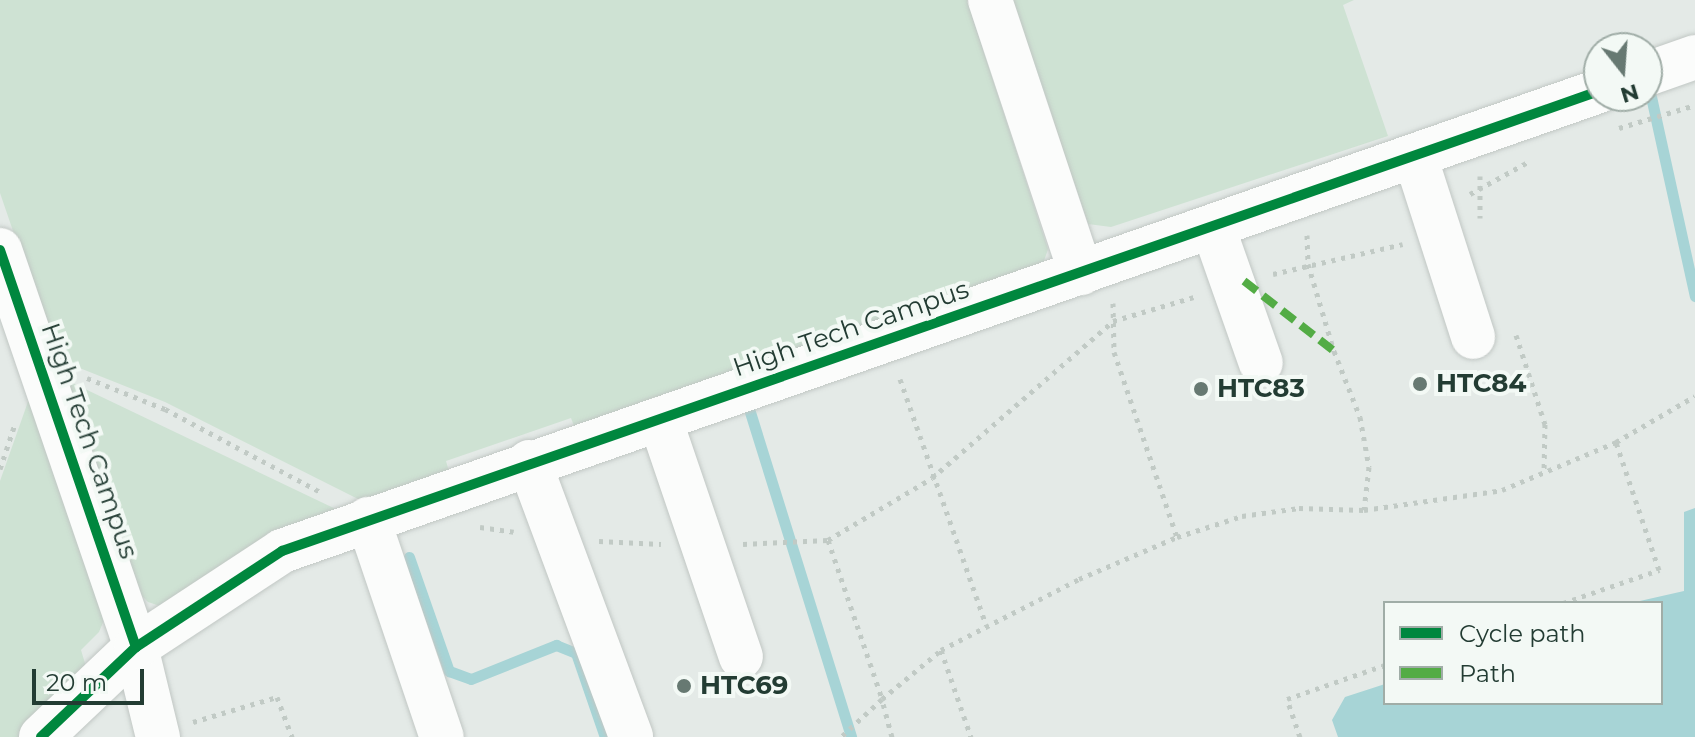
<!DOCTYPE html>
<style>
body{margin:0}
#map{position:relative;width:1695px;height:737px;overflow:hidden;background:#e4eae7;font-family:Montserrat,sans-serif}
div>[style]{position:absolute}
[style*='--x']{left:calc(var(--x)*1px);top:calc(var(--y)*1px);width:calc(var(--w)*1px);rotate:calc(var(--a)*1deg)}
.green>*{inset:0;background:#cee2d3}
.water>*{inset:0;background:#a7d4d6}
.stream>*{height:11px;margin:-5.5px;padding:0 5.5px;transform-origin:5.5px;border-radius:5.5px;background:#a7d4d6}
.path>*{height:5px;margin-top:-2.5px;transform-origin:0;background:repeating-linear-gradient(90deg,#c1cac5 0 4px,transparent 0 10px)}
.roads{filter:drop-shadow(0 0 2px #c1c7c4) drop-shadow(0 0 2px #c1c7c4)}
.minor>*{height:44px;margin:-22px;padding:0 22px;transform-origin:22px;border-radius:22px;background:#fbfcfb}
.quiet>*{height:8px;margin-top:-4px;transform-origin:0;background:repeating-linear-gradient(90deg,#53ac45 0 16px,transparent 0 24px)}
.cycleway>*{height:10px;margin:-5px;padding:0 5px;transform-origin:5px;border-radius:5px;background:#00873e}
.dots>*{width:22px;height:22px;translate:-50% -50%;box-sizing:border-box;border:4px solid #f3f9f5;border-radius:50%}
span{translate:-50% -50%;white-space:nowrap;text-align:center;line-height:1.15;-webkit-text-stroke:8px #f3f9f5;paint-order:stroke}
.street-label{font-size:26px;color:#233c33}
.poi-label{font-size:26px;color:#233c33;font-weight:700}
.left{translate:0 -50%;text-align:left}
.legend{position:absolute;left:1383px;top:601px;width:280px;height:104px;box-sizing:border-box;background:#f3f9f5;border:2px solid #a0ada7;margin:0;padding:10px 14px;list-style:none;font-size:24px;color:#233c33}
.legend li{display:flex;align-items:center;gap:16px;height:40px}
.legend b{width:40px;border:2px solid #a0ada7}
.north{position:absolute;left:1583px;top:32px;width:80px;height:80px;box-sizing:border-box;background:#f3f9f5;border:2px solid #a0ada7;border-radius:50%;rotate:163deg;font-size:22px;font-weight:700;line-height:32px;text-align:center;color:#233c33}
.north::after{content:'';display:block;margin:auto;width:28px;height:36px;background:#677972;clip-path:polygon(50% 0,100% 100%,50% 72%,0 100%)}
.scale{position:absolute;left:32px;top:669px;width:112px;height:36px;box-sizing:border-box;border:4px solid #233c33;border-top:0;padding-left:10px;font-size:24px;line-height:28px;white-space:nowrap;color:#233c33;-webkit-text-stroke:6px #f3f9f5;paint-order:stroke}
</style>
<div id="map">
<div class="green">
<i style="clip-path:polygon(0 0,967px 0,1048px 249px,1043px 264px,576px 431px,571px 418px,446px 461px,450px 475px,366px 503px,165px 402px,57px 359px,0 193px)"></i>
<i style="clip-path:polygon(1011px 0,1354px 0,1343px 5px,1388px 136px,1111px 227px,1088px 224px)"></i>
<i style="clip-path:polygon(62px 378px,342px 512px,166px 608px,148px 602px,134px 588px)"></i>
<i style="clip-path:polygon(30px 396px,106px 615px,99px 632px,81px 650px,90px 680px,27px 737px,0 737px,0 481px)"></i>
</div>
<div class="water">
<i style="clip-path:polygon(1695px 508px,1695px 737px,1338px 737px,1332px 720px,1345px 697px,1385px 684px,1385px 703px,1661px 703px,1661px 603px,1631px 603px,1684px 591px,1684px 512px)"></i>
</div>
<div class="stream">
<i style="--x:1650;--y:92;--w:209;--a:77.6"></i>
<i style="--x:750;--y:412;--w:340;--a:72.7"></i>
<i style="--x:409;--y:557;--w:121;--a:70.7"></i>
<i style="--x:449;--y:671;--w:23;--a:20"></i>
<i style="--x:471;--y:679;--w:92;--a:-21.8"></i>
<i style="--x:556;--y:645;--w:22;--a:22"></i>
<i style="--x:576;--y:653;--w:89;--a:71"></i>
</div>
<div class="path">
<i style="--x:1619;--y:128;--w:79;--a:-16.8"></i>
<i style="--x:1480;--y:176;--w:42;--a:90"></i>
<i style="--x:1470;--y:194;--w:66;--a:-28.9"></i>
<i style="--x:1307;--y:235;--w:29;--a:88"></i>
<i style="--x:1308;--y:264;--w:91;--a:73.4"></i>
<i style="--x:1334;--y:351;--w:71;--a:68.5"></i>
<i style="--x:1360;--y:417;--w:51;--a:79.8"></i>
<i style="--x:1369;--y:467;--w:43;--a:96.6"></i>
<i style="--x:1273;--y:274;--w:133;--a:-13"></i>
<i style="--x:1113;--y:303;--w:49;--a:88.8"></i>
<i style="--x:1114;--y:352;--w:195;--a:71.2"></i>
<i style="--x:1516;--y:335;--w:94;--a:72"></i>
<i style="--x:1545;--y:424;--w:49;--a:91.2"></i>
<i style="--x:87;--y:378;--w:84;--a:21.7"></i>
<i style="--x:165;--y:409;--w:178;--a:28.1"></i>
<i style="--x:900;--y:379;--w:261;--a:70.7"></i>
<i style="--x:0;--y:469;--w:47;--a:-71.6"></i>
<i style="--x:480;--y:527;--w:34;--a:8"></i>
<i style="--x:828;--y:540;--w:168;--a:71.2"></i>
<i style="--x:882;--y:699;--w:56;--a:137.2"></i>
<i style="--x:599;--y:541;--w:62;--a:2.8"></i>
<i style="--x:743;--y:544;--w:85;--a:-2.7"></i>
<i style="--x:828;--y:540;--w:121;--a:-30.8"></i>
<i style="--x:932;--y:478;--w:240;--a:-40.9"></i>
<i style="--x:1113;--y:321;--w:84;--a:-16.5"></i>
<i style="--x:1563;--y:603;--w:102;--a:-19"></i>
<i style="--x:1659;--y:570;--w:135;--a:-108.6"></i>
<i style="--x:941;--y:650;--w:92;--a:71"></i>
<i style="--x:193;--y:722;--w:88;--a:-16.6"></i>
<i style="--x:277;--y:697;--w:43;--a:69.4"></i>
<i style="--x:892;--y:737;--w:39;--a:-105"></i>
<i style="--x:882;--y:699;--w:77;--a:-39.7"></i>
<i style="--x:941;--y:650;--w:155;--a:-27.2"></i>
<i style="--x:1079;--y:579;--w:107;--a:-23.2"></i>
<i style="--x:1177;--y:537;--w:68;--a:-17.9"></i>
<i style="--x:1242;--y:516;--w:58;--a:-8"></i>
<i style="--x:1299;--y:508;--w:65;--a:1.8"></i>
<i style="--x:1364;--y:510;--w:139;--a:-8.2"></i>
<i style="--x:1502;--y:490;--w:124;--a:-22.8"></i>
<i style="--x:1616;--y:442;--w:91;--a:-30.2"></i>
<i style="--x:1300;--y:737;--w:40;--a:-108.9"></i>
<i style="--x:1287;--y:699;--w:104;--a:-19.1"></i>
</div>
<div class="roads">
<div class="minor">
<i style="--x:990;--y:0;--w:288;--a:71.6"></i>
<i style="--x:1647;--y:74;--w:51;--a:-19.5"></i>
<i style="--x:1415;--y:156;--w:190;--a:72.2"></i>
<i style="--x:1213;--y:227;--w:144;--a:70.6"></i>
<i style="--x:0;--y:250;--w:420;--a:71.1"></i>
<i style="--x:136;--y:647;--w:93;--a:76.3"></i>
<i style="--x:660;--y:419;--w:251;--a:71.2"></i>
<i style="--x:529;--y:462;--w:293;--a:69.6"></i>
<i style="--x:368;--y:519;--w:230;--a:71.3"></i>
<i style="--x:41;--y:737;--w:131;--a:-43.5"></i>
<i style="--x:136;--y:647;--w:175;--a:-33.3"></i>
<i style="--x:282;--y:551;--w:1395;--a:-19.25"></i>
</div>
</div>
<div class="quiet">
<i style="--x:1244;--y:281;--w:114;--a:37.9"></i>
</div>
<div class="cycleway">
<i style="--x:0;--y:250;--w:420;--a:71.1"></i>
<i style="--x:41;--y:737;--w:131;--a:-43.5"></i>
<i style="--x:136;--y:647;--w:175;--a:-33.3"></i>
<i style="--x:282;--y:551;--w:1395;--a:-19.25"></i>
</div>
<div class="dots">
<i style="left:1420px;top:384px;background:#677972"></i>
<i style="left:1201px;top:389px;background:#677972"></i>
<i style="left:684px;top:686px;background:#677972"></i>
</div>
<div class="street-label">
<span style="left:851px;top:329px;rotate:-19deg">High Tech Campus</span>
<span style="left:89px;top:441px;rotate:71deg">High Tech Campus</span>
</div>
<div class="poi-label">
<span class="left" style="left:1436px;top:384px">HTC84</span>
<span class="left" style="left:1217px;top:389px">HTC83</span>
<span class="left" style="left:700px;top:686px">HTC69</span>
</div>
<ul class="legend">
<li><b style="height:10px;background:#00873e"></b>Cycle path</li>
<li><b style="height:10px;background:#53ac45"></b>Path</li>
</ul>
<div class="north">N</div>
<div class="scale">20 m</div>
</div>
